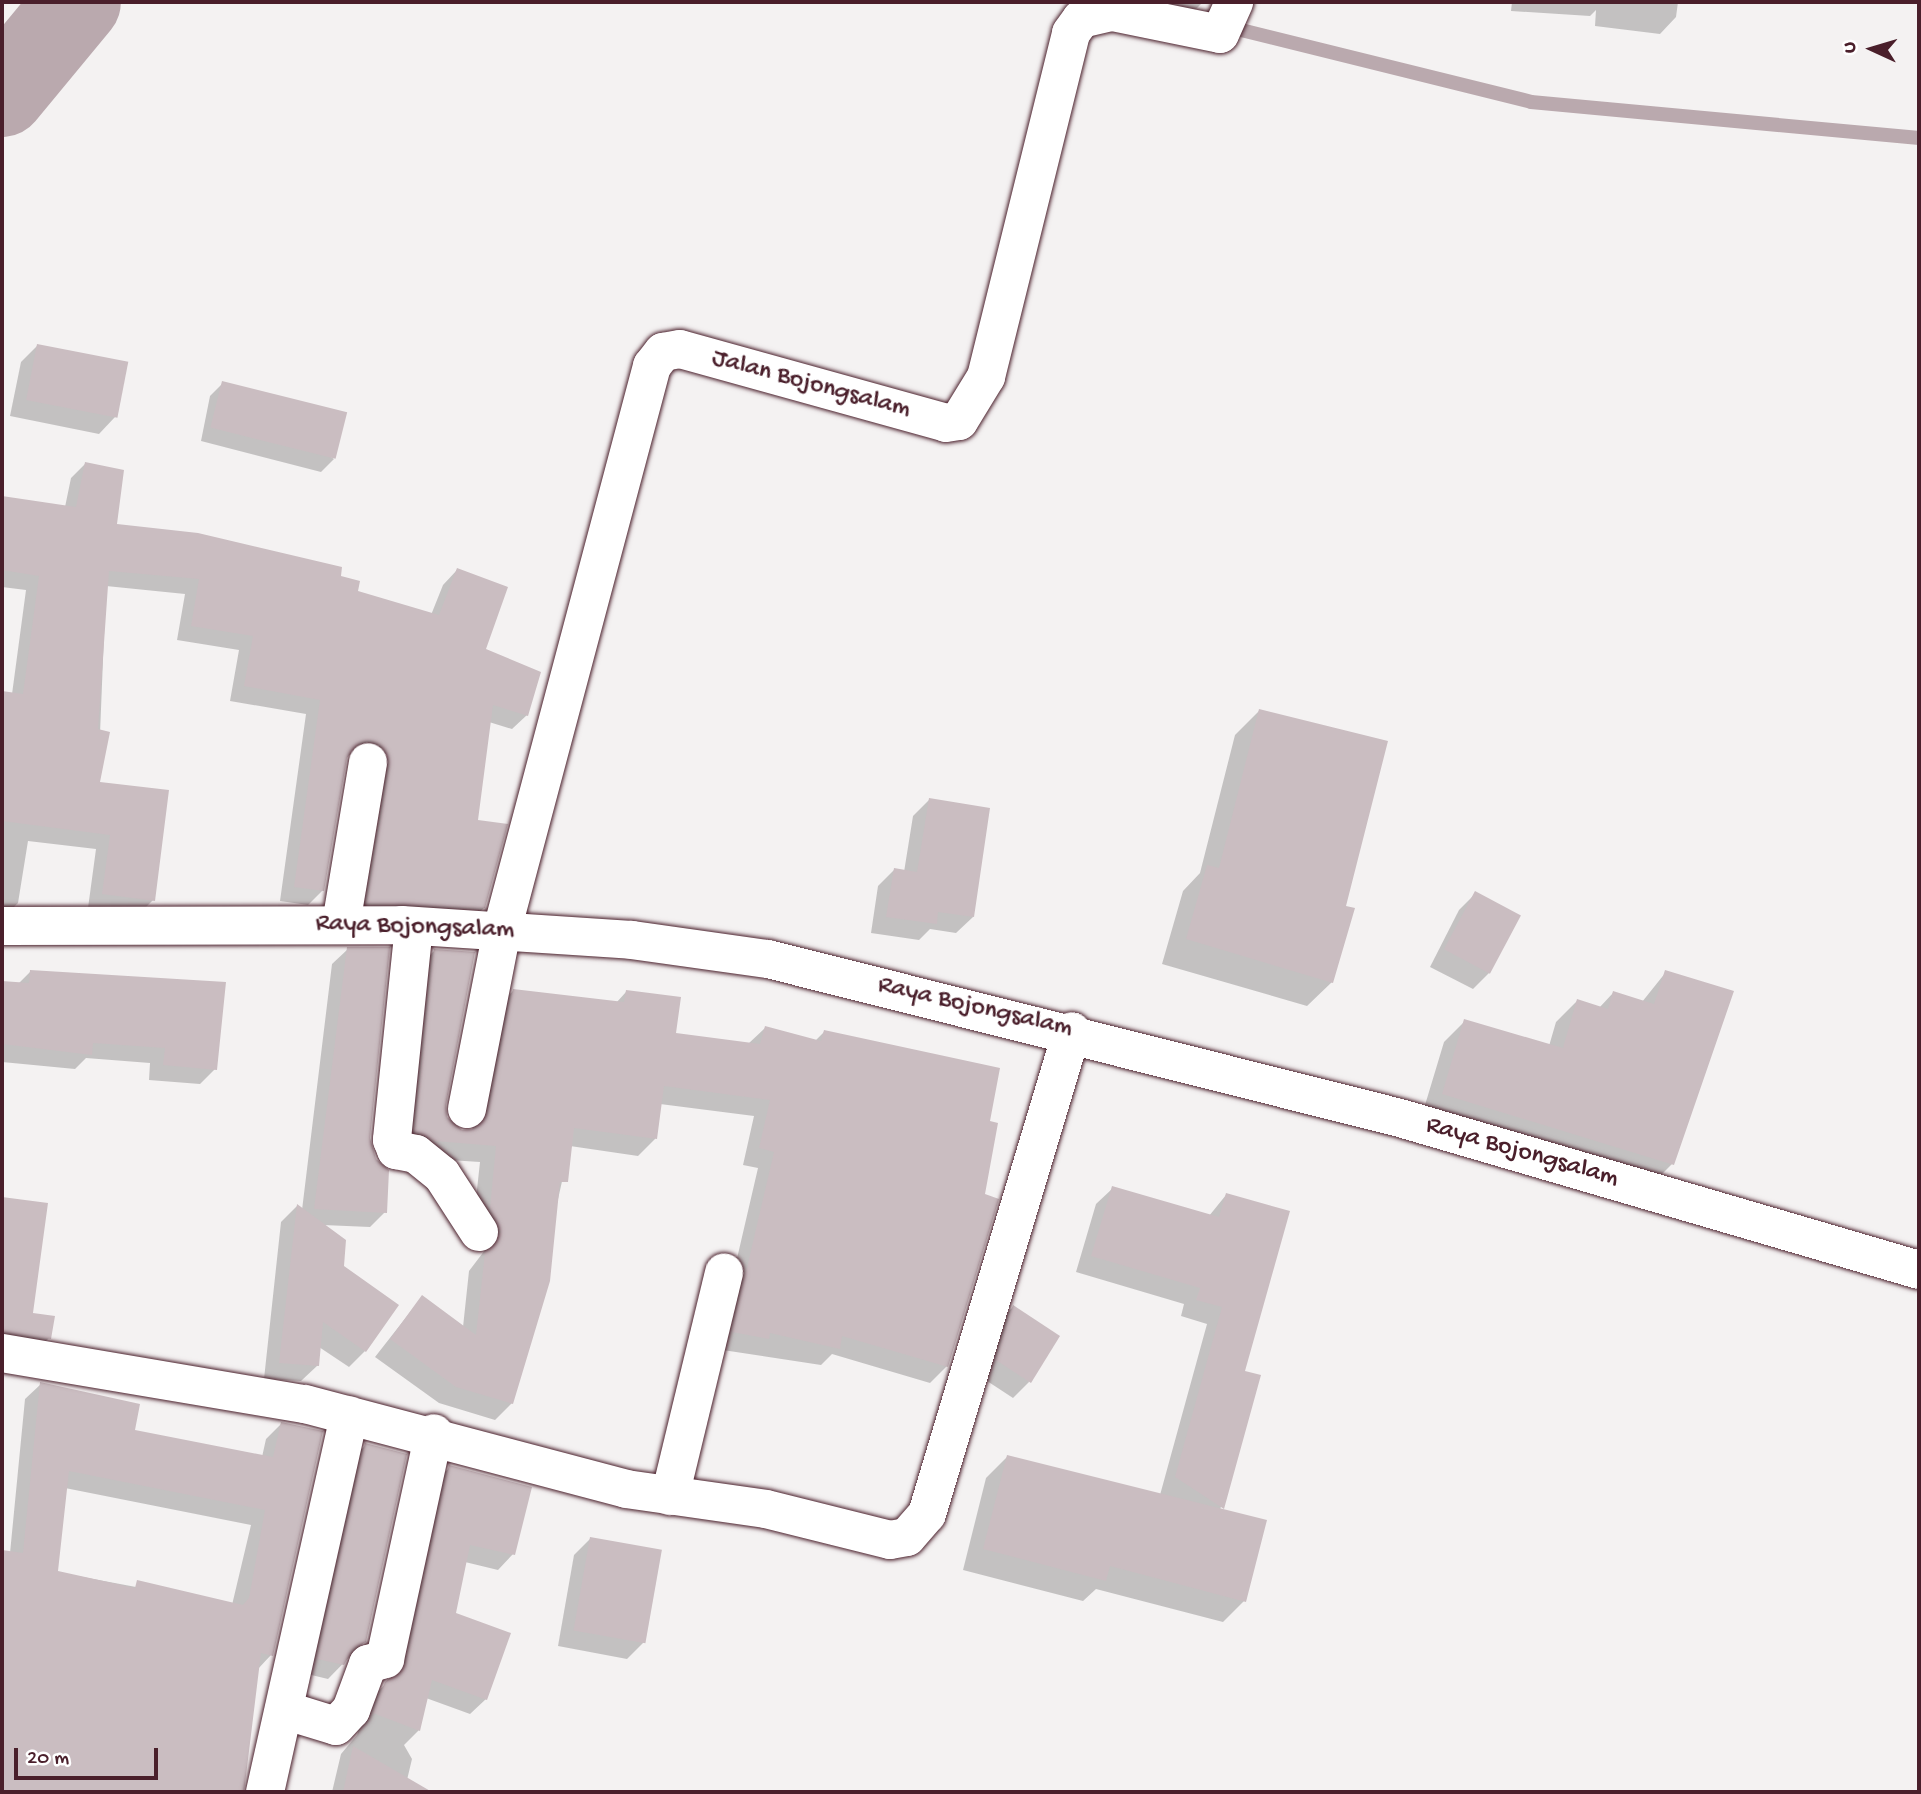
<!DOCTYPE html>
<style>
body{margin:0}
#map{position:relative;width:1921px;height:1794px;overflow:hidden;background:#f4f2f2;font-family:"Gochi Hand",sans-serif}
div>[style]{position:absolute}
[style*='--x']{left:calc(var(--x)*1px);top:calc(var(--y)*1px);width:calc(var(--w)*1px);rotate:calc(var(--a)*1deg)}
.shadow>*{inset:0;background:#0003}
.stream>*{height:14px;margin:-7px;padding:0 7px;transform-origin:7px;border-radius:7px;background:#baa9ae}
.river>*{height:86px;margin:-43px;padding:0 43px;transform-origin:43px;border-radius:43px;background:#baa9ae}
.building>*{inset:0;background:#cabdc1;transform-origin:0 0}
.roads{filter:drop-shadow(0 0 2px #4a1f2b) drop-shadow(0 0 2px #4a1f2b)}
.minor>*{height:38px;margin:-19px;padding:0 19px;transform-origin:19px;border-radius:19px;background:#fff}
.major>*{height:38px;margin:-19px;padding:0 19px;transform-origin:19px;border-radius:19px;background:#fff}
span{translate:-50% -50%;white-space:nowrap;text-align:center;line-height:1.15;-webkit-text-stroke:7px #fff;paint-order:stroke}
.street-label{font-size:26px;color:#4a1f2b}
.frame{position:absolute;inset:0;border:4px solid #4a1f2b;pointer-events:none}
.north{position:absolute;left:1837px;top:14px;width:70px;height:70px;-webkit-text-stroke:5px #fff;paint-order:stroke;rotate:274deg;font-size:19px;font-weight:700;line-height:28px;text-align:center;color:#4a1f2b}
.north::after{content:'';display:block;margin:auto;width:24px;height:32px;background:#4a1f2b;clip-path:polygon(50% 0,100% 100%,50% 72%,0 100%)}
.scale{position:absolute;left:14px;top:1748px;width:144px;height:32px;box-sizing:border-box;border:4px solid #4a1f2b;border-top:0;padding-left:9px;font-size:21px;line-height:24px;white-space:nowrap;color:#4a1f2b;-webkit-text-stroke:5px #fff;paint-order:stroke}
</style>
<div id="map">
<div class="shadow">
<i style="clip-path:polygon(1158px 2px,1203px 2px,1192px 13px)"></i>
<i style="clip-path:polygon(1512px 2px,1678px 2px,1676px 17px,1660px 34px,1595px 26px,1596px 10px,1590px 16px,1511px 11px)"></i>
<i style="clip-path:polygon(37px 346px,115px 417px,99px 434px,10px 416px,21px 362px)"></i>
<i style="clip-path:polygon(223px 383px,334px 459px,321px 472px,201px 441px,210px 396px)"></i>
<i style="clip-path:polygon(85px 464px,115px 526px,339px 577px,355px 592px,431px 615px,443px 585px,457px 570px,484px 650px,527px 715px,512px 729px,489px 722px,476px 821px,484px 908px,469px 922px,353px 917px,355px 754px,346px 755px,323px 890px,308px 905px,280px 901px,306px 714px,230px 701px,239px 650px,177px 640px,185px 594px,106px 586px,98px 783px,153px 900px,139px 914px,88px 908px,96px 849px,28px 841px,18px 903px,2px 918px,2px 692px,12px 694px,26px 590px,2px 587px,2px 498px,65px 507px,71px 478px)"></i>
<i style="clip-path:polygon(1259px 711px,1344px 907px,1332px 982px,1307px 1006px,1162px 964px,1183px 891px,1200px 873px,1235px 735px)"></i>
<i style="clip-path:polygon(929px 800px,973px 917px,956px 933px,930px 929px,919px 940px,871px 933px,878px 886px,894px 870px,904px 872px,913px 816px)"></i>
<i style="clip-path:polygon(1475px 894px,1518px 916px,1490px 972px,1473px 989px,1430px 967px,1459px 910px)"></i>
<i style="clip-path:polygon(348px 949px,368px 1138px,385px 1212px,370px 1227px,323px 1225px,365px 1351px,349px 1367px,319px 1347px,318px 1365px,301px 1381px,264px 1379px,281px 1222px,297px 1206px,302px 1210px,332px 964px)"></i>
<i style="clip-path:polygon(434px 951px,445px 1118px,462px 1132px,472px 1131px,496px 1008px,513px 991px,616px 1003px,626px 992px,674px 1035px,748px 1044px,765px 1028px,815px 1041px,824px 1032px,947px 1366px,930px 1383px,832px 1354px,821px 1365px,716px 1349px,758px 1168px,743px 1165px,754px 1116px,660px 1104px,655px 1139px,638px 1156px,570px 1146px,512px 1403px,495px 1420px,439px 1403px,375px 1357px,422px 1297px,463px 1327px,469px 1271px,485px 1250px,473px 1226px,480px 1162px,418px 1158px,399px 1149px,417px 968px)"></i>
<i style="clip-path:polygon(30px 972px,215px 1069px,200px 1084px,149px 1080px,150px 1063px,86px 1058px,75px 1069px,2px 1062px,2px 983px,18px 984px)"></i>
<i style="clip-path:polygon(1666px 972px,1672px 1164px,1651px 1185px,1422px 1115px,1444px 1042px,1465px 1021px,1549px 1046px,1556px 1022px,1577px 1001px,1599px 1008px,1613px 993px,1642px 1002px)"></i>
<i style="clip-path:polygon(1113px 1188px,1209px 1216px,1226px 1195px,1243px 1372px,1259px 1376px,1220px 1510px,1244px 1601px,1223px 1622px,1096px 1589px,1083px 1601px,963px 1570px,986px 1478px,1007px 1457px,1160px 1495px,1207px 1324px,1181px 1316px,1184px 1304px,1076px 1272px,1096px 1204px)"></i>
<i style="clip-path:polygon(2px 1199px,46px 1205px,31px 1315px,49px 1338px,34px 1353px,2px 1348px)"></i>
<i style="clip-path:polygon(1013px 1307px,1029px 1382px,1013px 1398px,981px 1377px,997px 1323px)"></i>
<i style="clip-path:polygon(evenodd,41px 1384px,133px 1431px,262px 1457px,266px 1439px,281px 1424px,271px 1655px,257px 1670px,243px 1792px,2px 1792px,2px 1551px,10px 1553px,25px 1399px,41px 1384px,65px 1488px,251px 1525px,232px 1605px,56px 1572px,65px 1488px)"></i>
<i style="clip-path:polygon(366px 1445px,365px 1641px,328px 1679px,303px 1673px,351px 1459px)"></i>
<i style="clip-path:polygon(450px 1467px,513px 1554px,498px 1570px,465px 1562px,454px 1614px,486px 1699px,470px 1714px,426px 1698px,419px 1730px,404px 1745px,412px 1759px,407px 1780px,424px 1792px,332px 1792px,341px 1754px,357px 1735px,370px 1699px,392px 1678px,435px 1482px)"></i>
<i style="clip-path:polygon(590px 1539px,644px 1642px,627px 1659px,558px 1646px,574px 1555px)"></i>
</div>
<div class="stream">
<i style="--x:1225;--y:26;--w:315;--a:13.9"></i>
<i style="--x:1531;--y:102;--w:390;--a:5.3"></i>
</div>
<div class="river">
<i style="--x:2;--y:94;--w:119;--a:-50.4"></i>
</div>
<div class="building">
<i style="left:37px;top:344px;width:93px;height:57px;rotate:11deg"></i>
<i style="left:222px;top:381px;width:129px;height:48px;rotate:14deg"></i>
<i style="clip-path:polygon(85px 462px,124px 470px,117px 524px,198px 533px,342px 567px,341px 576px,360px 581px,358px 591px,439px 615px,457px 568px,508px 587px,486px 649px,541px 672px,528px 716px,493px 705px,478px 820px,508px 824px,485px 908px,367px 903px,390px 766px,382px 746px,371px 740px,360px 742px,347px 758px,324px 891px,294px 887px,320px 700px,244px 686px,253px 636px,191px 626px,199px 579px,109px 571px,98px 729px,110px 732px,100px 782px,169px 790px,155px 901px,102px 894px,110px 835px,2px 821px,2px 691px,23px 694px,39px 576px,2px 570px,2px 496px,76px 507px)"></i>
<i style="clip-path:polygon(1259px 709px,1388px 741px,1346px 906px,1355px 908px,1333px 983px,1186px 939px,1207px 865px,1219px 868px)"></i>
<i style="clip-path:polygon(929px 798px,990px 808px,974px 917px,938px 912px,937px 924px,886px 917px,894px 868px,917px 872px)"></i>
<i style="left:1475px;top:891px;width:52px;height:66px;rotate:28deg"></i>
<i style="clip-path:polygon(347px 947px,390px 947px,370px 1138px,376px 1159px,389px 1170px,387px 1213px,314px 1209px)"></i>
<i style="clip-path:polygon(434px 949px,475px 952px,446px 1105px,447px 1117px,462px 1130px,475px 1129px,488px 1114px,513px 989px,624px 1002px,626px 990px,681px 997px,676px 1033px,760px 1044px,765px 1026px,821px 1041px,824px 1030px,1000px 1068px,990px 1121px,998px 1123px,985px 1194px,999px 1199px,948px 1367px,842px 1336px,840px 1349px,770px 1333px,769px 1339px,732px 1332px,774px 1152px,759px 1148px,770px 1100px,664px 1086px,657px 1139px,574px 1128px,568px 1182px,560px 1182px,550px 1281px,513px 1404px,456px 1387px,390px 1339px,422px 1295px,476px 1335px,485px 1252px,501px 1232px,490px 1208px,496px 1146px,435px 1141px,415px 1131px)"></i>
<i style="clip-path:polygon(30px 970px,226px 982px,217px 1070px,163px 1065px,165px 1048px,93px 1043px,92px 1055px,2px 1044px,2px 981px,29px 983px)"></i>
<i style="clip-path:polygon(1665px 970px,1734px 991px,1674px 1165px,1442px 1094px,1464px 1019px,1563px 1048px,1577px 999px,1608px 1009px,1613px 991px,1654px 1004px)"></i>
<i style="clip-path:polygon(1112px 1186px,1219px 1217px,1226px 1193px,1290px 1211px,1245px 1371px,1261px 1375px,1224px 1509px,1175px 1477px,1222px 1307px,1196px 1300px,1200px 1288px,1091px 1256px)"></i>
<i style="clip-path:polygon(2px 1197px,48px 1203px,33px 1313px,55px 1316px,51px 1339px,2px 1332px)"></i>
<i style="clip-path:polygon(297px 1204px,346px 1240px,344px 1266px,399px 1305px,366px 1352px,323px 1322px,319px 1366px,279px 1363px)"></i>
<i style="clip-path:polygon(1013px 1305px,1060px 1336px,1031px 1383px,996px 1360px)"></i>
<i style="clip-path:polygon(evenodd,40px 1382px,140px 1404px,135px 1430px,273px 1457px,281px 1422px,323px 1431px,273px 1656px,261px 1653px,244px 1792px,2px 1792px,2px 1550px,23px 1553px,40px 1382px,69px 1471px,265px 1510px,249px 1598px,243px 1605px,137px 1580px,135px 1588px,58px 1571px,69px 1471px)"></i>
<i style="clip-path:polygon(365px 1443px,407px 1454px,366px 1642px,353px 1648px,344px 1665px,317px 1659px)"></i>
<i style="clip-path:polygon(1007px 1455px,1267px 1520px,1246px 1602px,1110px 1566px,1106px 1581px,983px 1549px)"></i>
<i style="clip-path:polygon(449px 1465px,532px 1487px,515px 1555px,470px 1545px,456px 1613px,511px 1633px,487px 1700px,432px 1680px,420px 1731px,373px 1713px,385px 1682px,406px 1664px)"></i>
<i style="left:590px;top:1537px;width:73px;height:95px;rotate:10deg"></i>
<i style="clip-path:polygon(353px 1746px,432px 1792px,343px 1792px)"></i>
</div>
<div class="roads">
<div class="minor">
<i style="--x:341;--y:924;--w:164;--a:-80.5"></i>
<i style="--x:414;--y:926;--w:215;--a:95.9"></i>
<i style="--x:392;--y:1140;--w:11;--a:68"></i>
<i style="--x:396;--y:1150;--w:20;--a:11"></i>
<i style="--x:416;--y:1154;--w:33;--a:39"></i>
<i style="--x:442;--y:1175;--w:68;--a:57"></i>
<i style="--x:467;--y:1109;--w:182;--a:-78.9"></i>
<i style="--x:502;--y:930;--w:584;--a:-75.11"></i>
<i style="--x:652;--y:366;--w:18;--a:-52"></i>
<i style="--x:663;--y:352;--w:17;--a:-10"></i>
<i style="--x:680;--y:349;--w:276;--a:15.5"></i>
<i style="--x:946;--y:423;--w:13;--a:-9"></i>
<i style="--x:959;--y:421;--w:52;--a:-58.5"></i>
<i style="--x:986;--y:377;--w:354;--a:-76.1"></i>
<i style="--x:1071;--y:33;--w:17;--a:-54"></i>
<i style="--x:1081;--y:19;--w:32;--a:-13"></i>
<i style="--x:1112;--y:12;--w:110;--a:11.5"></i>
<i style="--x:1220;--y:34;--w:35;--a:-66"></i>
<i style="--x:2;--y:1353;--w:307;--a:9.6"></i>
<i style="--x:305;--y:1404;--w:332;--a:14.8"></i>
<i style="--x:626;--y:1489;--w:141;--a:8.1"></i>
<i style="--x:766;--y:1509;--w:128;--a:14"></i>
<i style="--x:890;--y:1540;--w:17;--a:-10"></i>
<i style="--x:907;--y:1537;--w:30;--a:-49"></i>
<i style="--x:927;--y:1514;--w:504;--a:-73.29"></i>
<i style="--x:670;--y:1496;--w:230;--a:-76.4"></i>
<i style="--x:284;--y:1710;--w:54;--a:17.1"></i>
<i style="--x:336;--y:1726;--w:22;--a:-47"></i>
<i style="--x:351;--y:1710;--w:49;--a:-69.7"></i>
<i style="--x:368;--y:1664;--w:18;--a:-16"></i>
<i style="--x:385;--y:1659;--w:231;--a:-77.8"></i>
<i style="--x:265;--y:1792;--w:386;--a:-77.4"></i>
</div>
<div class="major">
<i style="--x:2;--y:926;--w:400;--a:-0.1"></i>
<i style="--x:402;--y:925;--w:230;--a:3.7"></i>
<i style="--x:632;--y:940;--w:137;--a:8"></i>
<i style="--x:768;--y:959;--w:652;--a:14.12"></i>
<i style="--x:1400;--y:1118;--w:541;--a:16.32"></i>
</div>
</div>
<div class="street-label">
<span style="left:811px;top:385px;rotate:15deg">Jalan Bojongsalam</span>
<span style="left:415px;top:928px;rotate:2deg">Raya Bojongsalam</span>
<span style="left:975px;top:1008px;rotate:13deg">Raya Bojongsalam</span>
<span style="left:1522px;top:1153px;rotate:16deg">Raya Bojongsalam</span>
</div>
<div class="frame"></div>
<div class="north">U</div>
<div class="scale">20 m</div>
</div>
